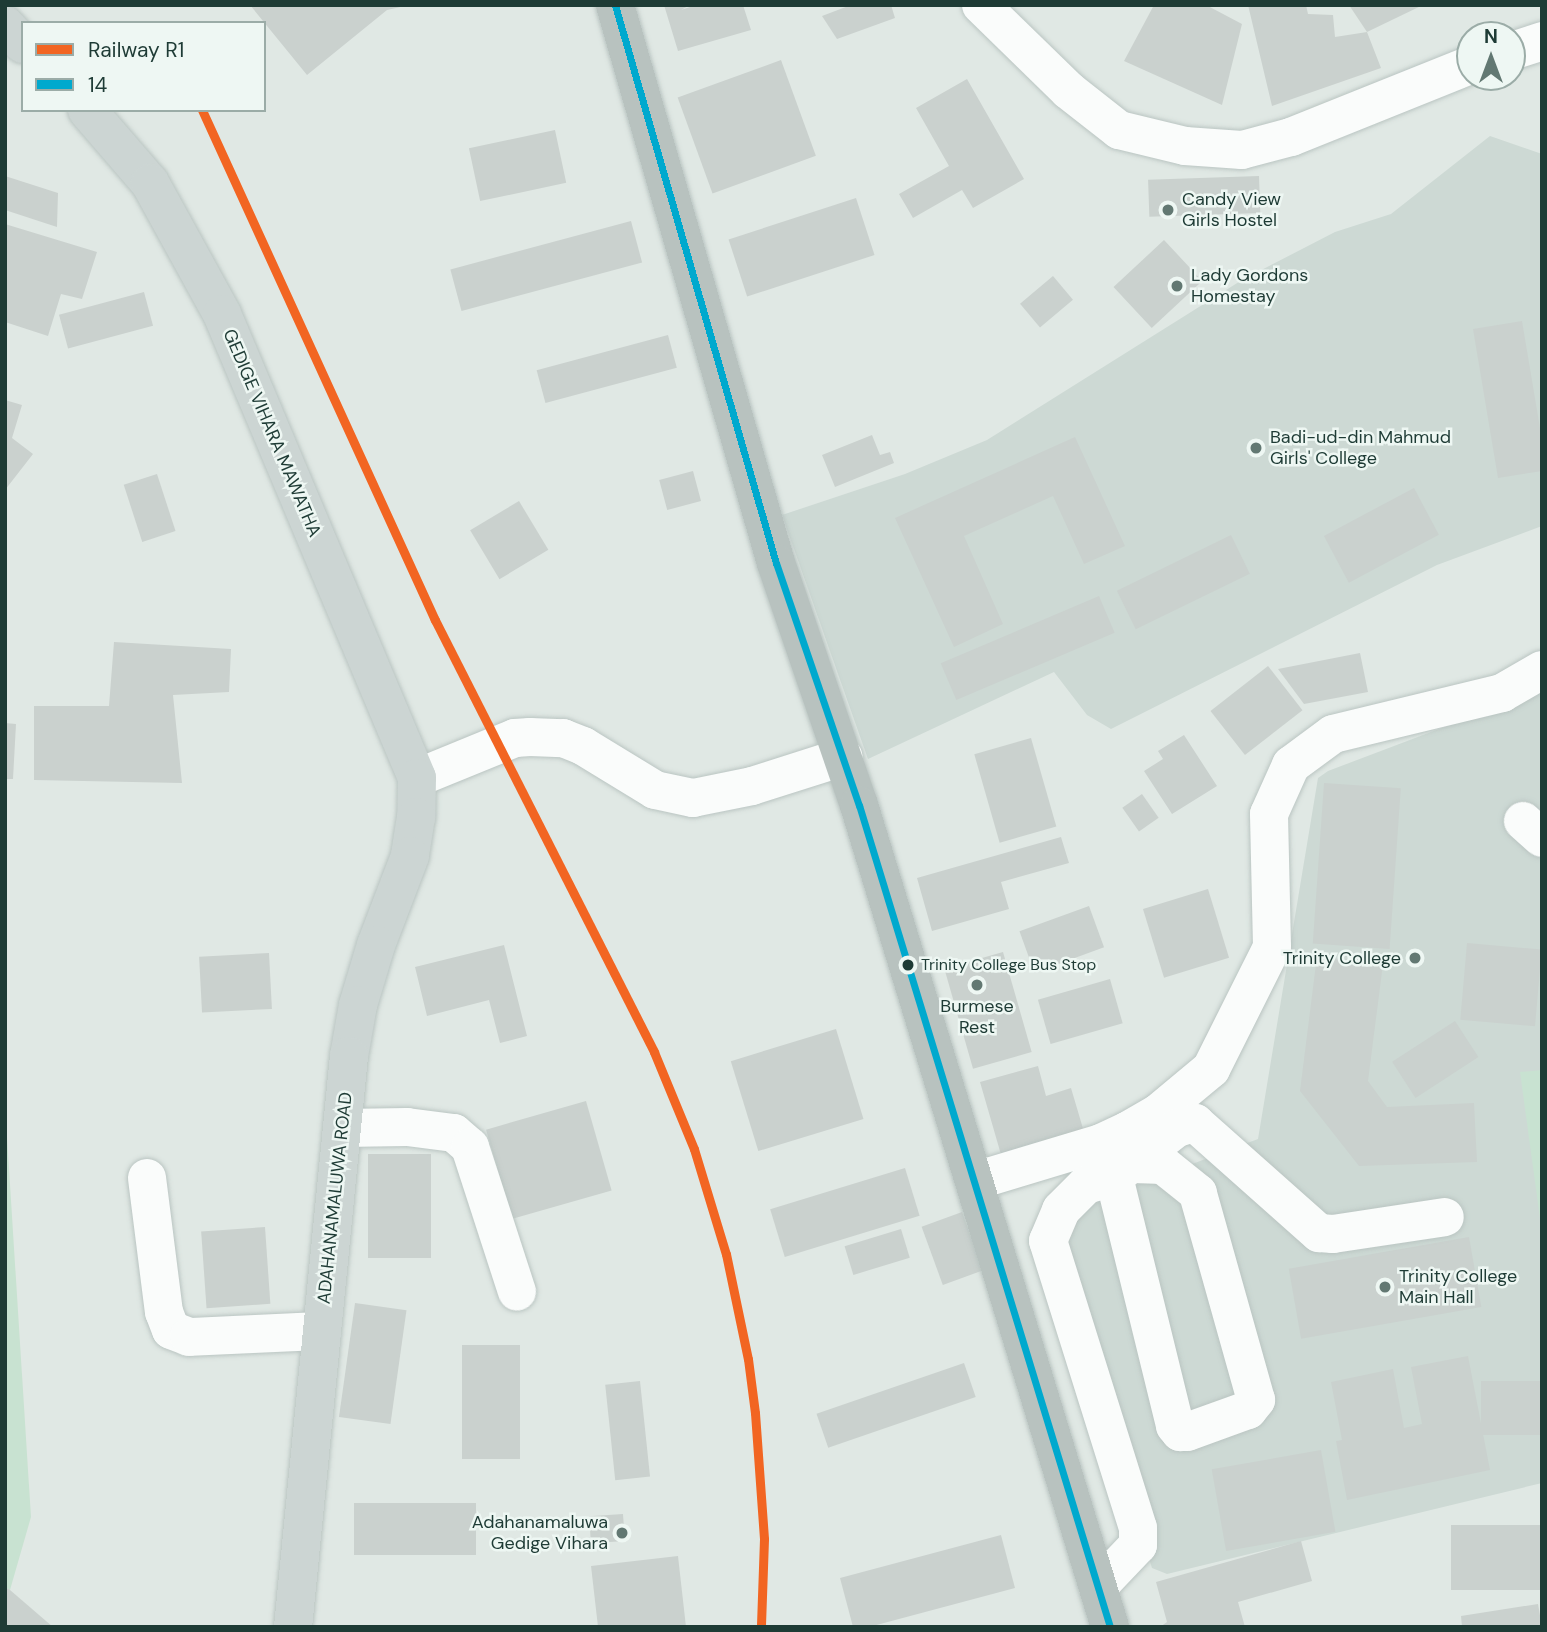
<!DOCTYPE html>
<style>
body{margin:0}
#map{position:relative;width:1547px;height:1632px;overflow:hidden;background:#e0e8e4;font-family:"DM Sans",sans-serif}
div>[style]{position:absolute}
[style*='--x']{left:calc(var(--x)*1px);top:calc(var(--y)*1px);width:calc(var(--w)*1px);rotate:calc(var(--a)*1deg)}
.built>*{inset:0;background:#cdd9d4}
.green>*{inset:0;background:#c8e2d1}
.building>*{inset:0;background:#cad1ce;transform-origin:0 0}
.roads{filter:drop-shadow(0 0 2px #bac5c2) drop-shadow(0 0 2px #bac5c2)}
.minor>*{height:38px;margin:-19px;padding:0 19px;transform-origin:19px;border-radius:19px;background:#fafcfb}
.major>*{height:38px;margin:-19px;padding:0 19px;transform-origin:19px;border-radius:19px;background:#ccd5d3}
.highway>*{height:38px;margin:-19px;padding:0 19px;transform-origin:19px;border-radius:19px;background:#b8c2bf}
.bus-1>*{height:7px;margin:-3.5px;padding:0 3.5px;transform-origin:3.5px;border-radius:3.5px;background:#00a9ce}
.rail-1>*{height:9px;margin:-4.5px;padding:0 4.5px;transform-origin:4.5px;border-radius:4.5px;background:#f26522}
.dots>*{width:19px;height:19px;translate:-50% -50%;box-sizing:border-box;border:4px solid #eef7f3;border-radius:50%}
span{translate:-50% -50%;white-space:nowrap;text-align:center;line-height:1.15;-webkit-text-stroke:5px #eef7f3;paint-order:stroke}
.bus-label{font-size:16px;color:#1e3b35}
.left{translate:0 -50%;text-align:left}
.poi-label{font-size:18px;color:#1e3b35}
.right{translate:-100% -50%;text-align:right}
.street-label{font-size:18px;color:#1e3b35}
.frame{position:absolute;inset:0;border:7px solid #1e3b35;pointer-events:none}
.legend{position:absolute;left:21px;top:21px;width:245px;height:91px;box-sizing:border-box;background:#eef7f3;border:2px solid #9baca7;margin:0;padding:9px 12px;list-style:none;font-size:21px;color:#1e3b35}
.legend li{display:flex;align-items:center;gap:14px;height:35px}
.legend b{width:35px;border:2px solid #9baca7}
.north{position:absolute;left:1456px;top:21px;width:70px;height:70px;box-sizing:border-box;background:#eef7f3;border:2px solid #9baca7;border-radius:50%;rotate:0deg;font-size:19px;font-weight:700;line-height:28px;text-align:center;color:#1e3b35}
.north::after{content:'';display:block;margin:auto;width:24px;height:32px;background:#627872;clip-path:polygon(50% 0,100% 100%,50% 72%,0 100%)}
</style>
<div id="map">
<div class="built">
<i style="clip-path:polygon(1490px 136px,1542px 154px,1542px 526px,1437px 565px,1111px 729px,1087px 715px,1054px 672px,868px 759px,782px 515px,905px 474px,987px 440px,1242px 280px,1335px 232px,1391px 214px)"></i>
<i style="clip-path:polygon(1542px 690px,1542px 1483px,1167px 1574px,1152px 1568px,1045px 1231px,1045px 1220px,1258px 1139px,1318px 778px,1328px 771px)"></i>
</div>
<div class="green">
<i style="clip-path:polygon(1542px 1070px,1542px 1233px,1520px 1072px)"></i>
<i style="clip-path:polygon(5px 1105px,31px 1517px,10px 1590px,5px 1587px)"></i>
</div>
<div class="building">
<i style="clip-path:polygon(250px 5px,405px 5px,405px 6px,387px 10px,307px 75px)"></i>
<i style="clip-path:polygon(664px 5px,690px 5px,681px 10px,696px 5px,743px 5px,751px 30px,678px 51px)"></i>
<i style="clip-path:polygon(851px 5px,891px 5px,895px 18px,837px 39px,822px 16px)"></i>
<i style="clip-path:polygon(1154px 5px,1206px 5px,1242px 24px,1222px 105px,1124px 61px)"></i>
<i style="clip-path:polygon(1248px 5px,1306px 5px,1308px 14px,1333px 15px,1335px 37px,1367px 32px,1381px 68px,1272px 106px)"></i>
<i style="clip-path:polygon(1349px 5px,1423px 5px,1367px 32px)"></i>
<i style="left:781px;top:60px;width:102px;height:110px;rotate:70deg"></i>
<i style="clip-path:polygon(967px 79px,1024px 179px,973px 208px,962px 190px,913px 218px,899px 194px,949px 166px,916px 108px)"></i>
<i style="left:555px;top:130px;width:54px;height:88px;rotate:78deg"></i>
<i style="clip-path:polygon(5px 176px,58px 193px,57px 227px,5px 210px)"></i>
<i style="left:1259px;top:176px;width:37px;height:111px;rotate:88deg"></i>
<i style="left:856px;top:198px;width:60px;height:134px;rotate:72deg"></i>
<i style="left:631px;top:221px;width:43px;height:187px;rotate:75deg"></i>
<i style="clip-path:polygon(5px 224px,97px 252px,82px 299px,61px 294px,48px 336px,5px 322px)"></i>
<i style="left:1164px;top:240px;width:56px;height:69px;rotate:47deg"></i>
<i style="left:1053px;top:276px;width:31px;height:43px;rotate:50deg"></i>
<i style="left:144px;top:292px;width:35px;height:88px;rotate:75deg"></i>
<i style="clip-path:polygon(1522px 321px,1542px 440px,1542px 471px,1498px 478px,1473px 329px)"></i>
<i style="left:668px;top:335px;width:34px;height:136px;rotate:75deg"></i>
<i style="clip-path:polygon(5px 400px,22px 405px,12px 438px,33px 454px,5px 490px)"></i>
<i style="clip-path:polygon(872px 435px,880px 455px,890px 452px,894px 463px,835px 487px,822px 455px)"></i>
<i style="clip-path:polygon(1075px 437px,1125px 546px,1084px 564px,1053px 496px,964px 536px,1003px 624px,954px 647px,895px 518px)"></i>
<i style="left:693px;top:471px;width:31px;height:35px;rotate:75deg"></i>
<i style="left:157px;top:474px;width:60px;height:35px;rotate:72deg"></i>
<i style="left:1414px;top:488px;width:53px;height:102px;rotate:62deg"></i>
<i style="left:519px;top:501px;width:57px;height:57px;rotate:59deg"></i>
<i style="left:1231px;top:535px;width:43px;height:127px;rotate:64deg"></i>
<i style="left:1099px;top:596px;width:40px;height:172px;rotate:67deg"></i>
<i style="clip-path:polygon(114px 642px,231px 649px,229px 692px,173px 695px,182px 783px,34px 780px,34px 706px,109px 706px)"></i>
<i style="clip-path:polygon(1360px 653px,1368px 692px,1304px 704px,1278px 669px)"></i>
<i style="left:1268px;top:666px;width:56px;height:73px;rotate:52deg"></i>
<i style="clip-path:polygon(5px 723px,16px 724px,13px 779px,5px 779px)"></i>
<i style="clip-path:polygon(1184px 735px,1217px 786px,1172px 814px,1144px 771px,1163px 759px,1158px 751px)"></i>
<i style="left:1031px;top:738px;width:92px;height:59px;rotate:74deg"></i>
<i style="left:1324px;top:783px;width:77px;height:161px;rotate:4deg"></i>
<i style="left:1142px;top:794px;width:29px;height:24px;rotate:55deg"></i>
<i style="clip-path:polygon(1061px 837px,1069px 863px,1001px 882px,1009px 909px,932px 931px,917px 878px)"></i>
<i style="left:1208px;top:889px;width:72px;height:68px;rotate:73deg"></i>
<i style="left:1089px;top:906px;width:44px;height:74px;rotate:70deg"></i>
<i style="left:1467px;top:943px;width:75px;height:77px;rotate:5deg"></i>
<i style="clip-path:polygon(504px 945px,527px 1036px,500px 1043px,489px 1000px,427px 1016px,415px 967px)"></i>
<i style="left:1003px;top:952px;width:104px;height:61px;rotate:74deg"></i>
<i style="left:269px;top:953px;width:56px;height:70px;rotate:87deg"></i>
<i style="clip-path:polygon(1317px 956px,1383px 964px,1368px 1081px,1387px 1107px,1474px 1103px,1477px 1162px,1359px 1166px,1300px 1091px)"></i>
<i style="left:1110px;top:979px;width:46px;height:75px;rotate:74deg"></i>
<i style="left:1455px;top:1021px;width:43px;height:75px;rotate:57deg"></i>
<i style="left:836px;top:1029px;width:94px;height:110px;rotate:73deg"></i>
<i style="clip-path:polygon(1038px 1066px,1046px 1096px,1071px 1088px,1087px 1142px,1004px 1165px,980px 1082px)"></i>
<i style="left:586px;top:1101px;width:93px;height:104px;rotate:74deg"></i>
<i style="left:431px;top:1154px;width:104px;height:63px;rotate:90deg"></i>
<i style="left:905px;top:1168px;width:50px;height:141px;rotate:73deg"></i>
<i style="left:962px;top:1212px;width:62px;height:43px;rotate:70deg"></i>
<i style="left:265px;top:1227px;width:77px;height:64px;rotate:86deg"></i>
<i style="left:901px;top:1229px;width:30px;height:59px;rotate:73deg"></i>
<i style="left:1469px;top:1237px;width:71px;height:183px;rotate:80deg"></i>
<i style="left:355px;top:1303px;width:52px;height:115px;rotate:8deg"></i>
<i style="left:462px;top:1345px;width:58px;height:114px"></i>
<i style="clip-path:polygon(1468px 1356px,1490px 1470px,1347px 1500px,1336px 1441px,1342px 1440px,1331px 1382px,1393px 1369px,1404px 1428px,1422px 1424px,1411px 1367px)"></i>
<i style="left:964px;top:1363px;width:36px;height:156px;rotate:71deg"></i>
<i style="left:640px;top:1381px;width:96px;height:35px;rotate:84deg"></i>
<i style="left:1542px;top:1381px;width:54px;height:61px;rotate:90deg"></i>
<i style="left:1321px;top:1450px;width:83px;height:111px;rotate:80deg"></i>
<i style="left:476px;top:1503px;width:52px;height:122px;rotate:90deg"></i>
<i style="left:623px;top:1514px;width:27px;height:34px;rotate:86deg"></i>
<i style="left:1542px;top:1525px;width:65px;height:91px;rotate:90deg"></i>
<i style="clip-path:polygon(1001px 1535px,1015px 1588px,869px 1627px,853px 1627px,840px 1578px)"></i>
<i style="clip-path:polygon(1301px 1541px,1312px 1581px,1238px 1602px,1245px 1627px,1160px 1627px,1167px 1622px,1156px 1582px)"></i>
<i style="clip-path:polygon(678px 1556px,686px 1627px,598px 1627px,591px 1566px)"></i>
<i style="clip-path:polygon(5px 1587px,10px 1590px,53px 1627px,5px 1627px)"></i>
<i style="clip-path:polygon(1538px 1604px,1542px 1627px,1462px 1627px,1461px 1616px)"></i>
</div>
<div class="roads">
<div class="minor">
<i style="--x:981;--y:5;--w:122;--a:44.3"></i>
<i style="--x:1068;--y:90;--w:65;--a:38.1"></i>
<i style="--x:1119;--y:130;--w:68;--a:13.6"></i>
<i style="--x:1185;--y:146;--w:57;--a:4"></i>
<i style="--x:1242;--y:150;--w:51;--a:-14.9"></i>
<i style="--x:1291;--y:137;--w:193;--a:-21.9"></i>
<i style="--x:1512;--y:51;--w:32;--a:-18"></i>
<i style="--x:417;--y:778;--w:106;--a:-22.2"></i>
<i style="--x:515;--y:738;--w:15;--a:-4"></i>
<i style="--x:530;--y:737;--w:33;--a:2"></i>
<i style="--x:563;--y:738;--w:22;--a:22"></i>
<i style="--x:583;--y:746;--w:84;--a:31.4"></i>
<i style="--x:655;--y:790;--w:39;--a:12"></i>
<i style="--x:693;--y:798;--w:60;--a:-11.5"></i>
<i style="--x:752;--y:786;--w:96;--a:-17.7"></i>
<i style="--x:1523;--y:821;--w:25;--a:42"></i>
<i style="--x:342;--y:1128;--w:65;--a:-0.9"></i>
<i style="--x:407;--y:1127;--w:47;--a:7.3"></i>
<i style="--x:454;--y:1133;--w:21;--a:41"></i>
<i style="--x:470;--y:1147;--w:152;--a:72"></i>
<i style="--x:1105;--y:1154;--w:25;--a:69"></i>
<i style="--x:1114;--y:1177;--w:256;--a:76.2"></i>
<i style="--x:1175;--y:1426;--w:8;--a:50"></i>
<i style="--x:1180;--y:1432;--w:7;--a:0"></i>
<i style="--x:1187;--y:1432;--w:65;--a:-19.8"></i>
<i style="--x:1248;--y:1410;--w:13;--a:-51"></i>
<i style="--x:1256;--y:1400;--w:215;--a:-105.7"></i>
<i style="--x:1198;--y:1193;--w:45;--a:-141.3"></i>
<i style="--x:1163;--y:1165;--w:29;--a:-178"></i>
<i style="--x:147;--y:1178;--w:135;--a:82.8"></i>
<i style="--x:164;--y:1312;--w:19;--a:69"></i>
<i style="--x:171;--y:1330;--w:19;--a:21"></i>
<i style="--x:189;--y:1337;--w:133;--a:-2.6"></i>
<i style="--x:975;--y:1181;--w:132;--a:-16.8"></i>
<i style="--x:1101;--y:1143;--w:29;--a:-25"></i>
<i style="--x:1127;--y:1131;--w:36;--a:-30"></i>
<i style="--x:1158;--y:1113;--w:69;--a:-39.7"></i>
<i style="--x:1211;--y:1069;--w:136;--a:-63.4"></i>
<i style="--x:1272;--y:947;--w:133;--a:-91.3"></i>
<i style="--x:1269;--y:814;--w:54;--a:-65.8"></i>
<i style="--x:1291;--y:765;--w:52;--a:-36.4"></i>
<i style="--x:1333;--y:734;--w:174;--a:-13.6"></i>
<i style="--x:1502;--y:693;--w:46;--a:-29.9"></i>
<i style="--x:1098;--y:1587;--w:58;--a:-46.4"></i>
<i style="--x:1138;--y:1545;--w:17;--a:-90"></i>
<i style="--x:1138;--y:1528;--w:301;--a:-107.4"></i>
<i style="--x:1048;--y:1241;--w:34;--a:-67"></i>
<i style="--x:1061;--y:1210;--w:35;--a:-45"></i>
<i style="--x:1086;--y:1185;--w:29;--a:-16"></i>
<i style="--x:1114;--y:1177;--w:80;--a:-37.9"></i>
<i style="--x:1177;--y:1128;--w:19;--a:-16"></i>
<i style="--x:1195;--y:1123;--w:166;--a:41.6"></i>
<i style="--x:1319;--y:1233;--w:14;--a:4"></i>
<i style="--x:1333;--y:1234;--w:113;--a:-8.6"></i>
</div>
<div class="major">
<i style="--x:5;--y:25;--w:26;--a:47"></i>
<i style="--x:87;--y:110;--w:96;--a:49.2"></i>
<i style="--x:150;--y:183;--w:149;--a:61.2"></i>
<i style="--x:222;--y:314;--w:503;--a:67.2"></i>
<i style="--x:417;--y:778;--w:39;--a:91"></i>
<i style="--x:416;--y:817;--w:39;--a:99"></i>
<i style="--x:410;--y:856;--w:95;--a:110.9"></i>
<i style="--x:376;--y:945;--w:63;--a:106.7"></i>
<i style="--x:358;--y:1005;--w:52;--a:100"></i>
<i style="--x:349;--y:1056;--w:574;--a:95.6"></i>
</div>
<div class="highway">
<i style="--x:615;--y:5;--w:581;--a:73.91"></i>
<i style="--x:776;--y:563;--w:256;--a:71.1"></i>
<i style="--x:859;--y:805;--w:859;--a:73.02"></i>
</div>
</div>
<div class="bus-1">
<i style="--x:615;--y:5;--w:581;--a:73.91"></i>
<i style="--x:776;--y:563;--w:256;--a:71.1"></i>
<i style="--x:859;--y:805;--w:859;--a:73.02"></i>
</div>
<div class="rail-1">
<i style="--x:202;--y:110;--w:561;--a:65.45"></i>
<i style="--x:435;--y:620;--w:484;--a:63.1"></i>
<i style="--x:654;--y:1052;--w:105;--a:67.6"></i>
<i style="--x:694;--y:1149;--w:110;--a:73.1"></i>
<i style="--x:726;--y:1254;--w:107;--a:78.2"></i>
<i style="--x:748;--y:1359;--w:54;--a:82.6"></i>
<i style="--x:755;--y:1413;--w:126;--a:85.9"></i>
<i style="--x:764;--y:1539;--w:88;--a:92"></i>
</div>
<div class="dots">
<i style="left:1168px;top:210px;background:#627872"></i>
<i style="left:1177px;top:286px;background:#627872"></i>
<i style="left:1256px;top:448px;background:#627872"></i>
<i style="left:1415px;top:958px;background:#627872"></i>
<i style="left:908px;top:965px;background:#1e3b35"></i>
<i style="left:977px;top:985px;background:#627872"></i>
<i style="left:1385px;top:1287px;background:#627872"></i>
<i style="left:622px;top:1533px;background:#627872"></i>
</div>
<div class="bus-label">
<span class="left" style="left:921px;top:965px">Trinity College Bus Stop</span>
</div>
<div class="poi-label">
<span class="left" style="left:1182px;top:210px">Candy View<br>Girls Hostel</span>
<span class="left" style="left:1191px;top:286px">Lady Gordons<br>Homestay</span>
<span class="left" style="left:1270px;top:448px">Badi-ud-din Mahmud<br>Girls' College</span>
<span class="right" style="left:1401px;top:958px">Trinity College</span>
<span style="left:977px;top:1017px">Burmese<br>Rest</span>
<span class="left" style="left:1399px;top:1287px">Trinity College<br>Main Hall</span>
<span class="right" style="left:608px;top:1533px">Adahanamaluwa<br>Gedige Vihara</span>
</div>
<div class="street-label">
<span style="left:272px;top:433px;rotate:67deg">GEDIGE VIHARA MAWATHA</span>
<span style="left:335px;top:1198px;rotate:-84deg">ADAHANAMALUWA ROAD</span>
</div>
<div class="frame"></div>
<ul class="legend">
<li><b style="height:9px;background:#f26522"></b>Railway R1</li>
<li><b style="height:9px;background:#00a9ce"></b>14</li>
</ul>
<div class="north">N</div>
</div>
